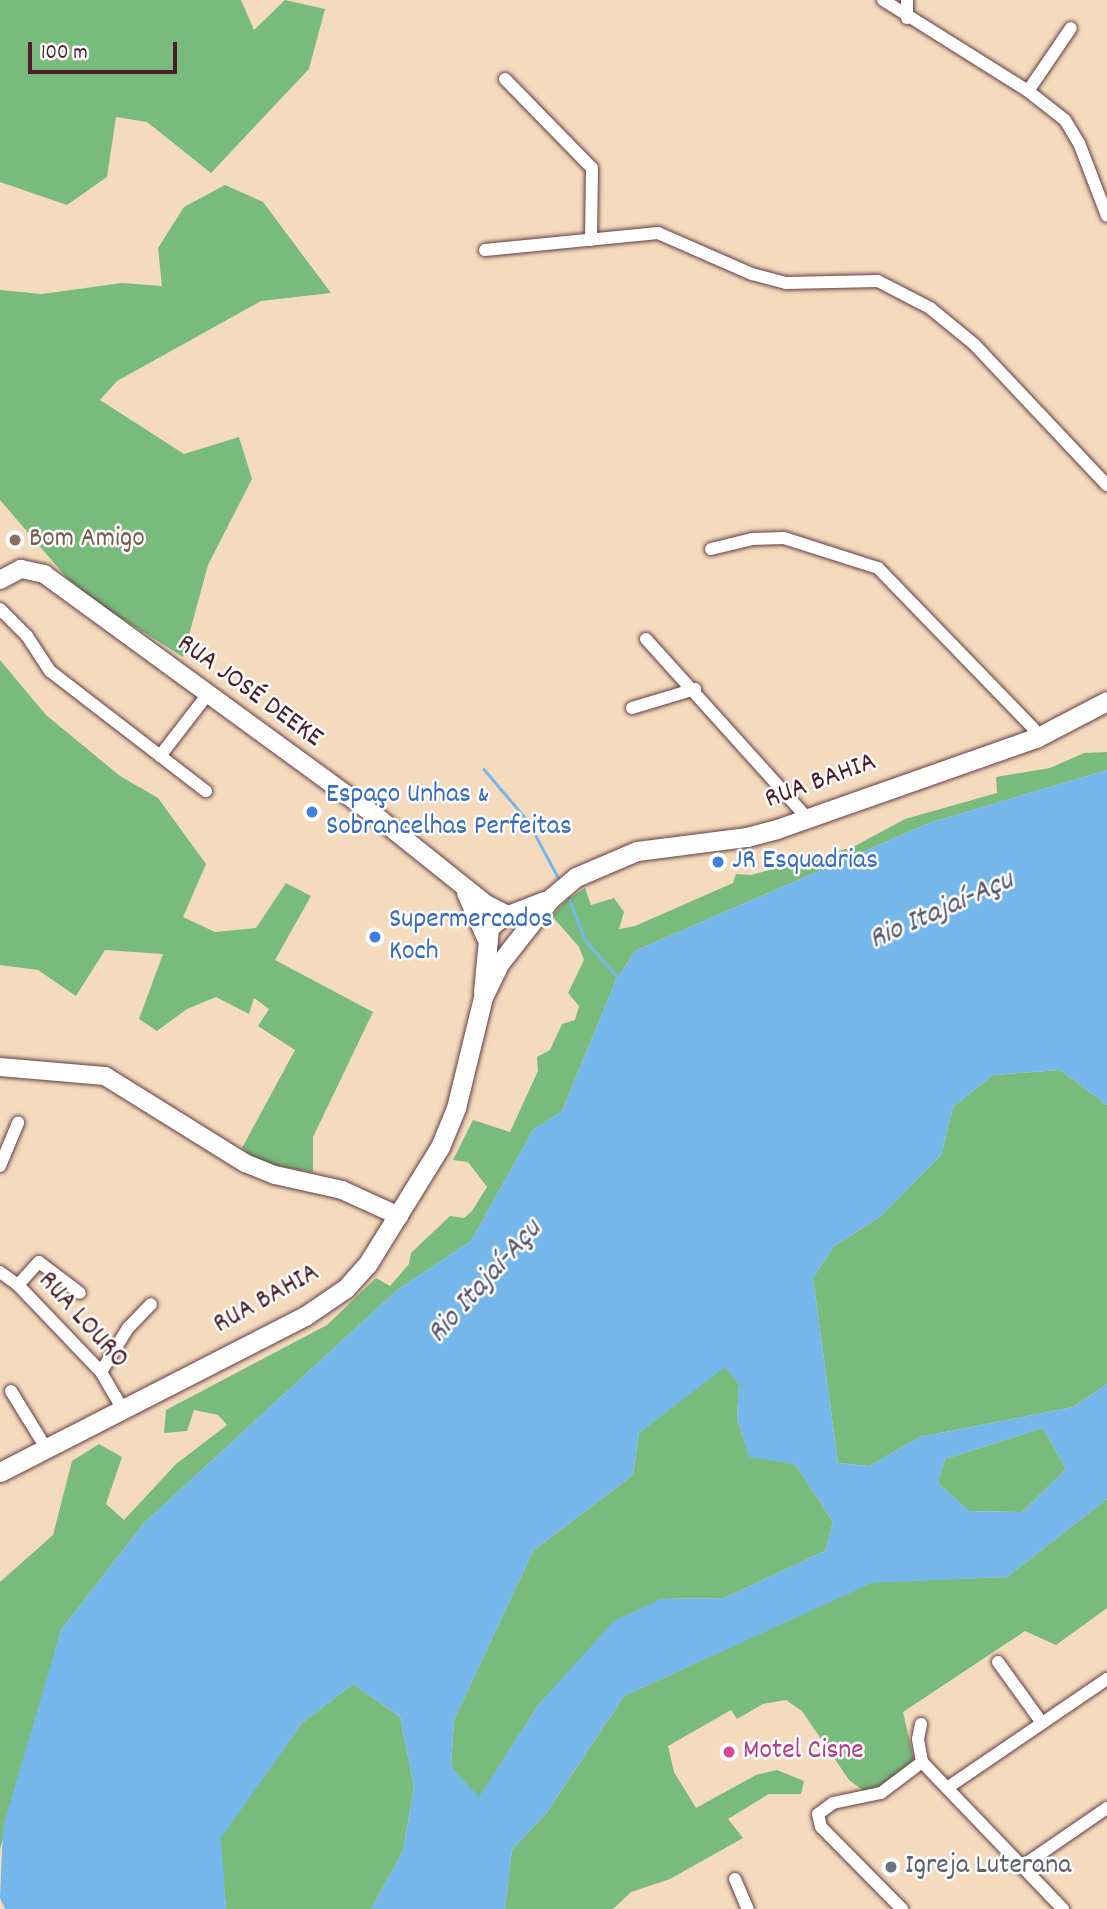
<!DOCTYPE html>
<meta charset="utf-8">
<style>
body{margin:0}
#map{position:relative;width:1107px;height:1909px;overflow:hidden;background:#f4dbbe;font-family:Dekko,sans-serif}
div>[style]{position:absolute}
[style*='--x']{left:calc(var(--x)*1px);top:calc(var(--y)*1px);width:calc(var(--w)*1px);rotate:calc(var(--a)*1deg)}
.forest>*{inset:0;background:#79bb7d}
.water>*{inset:0;background:#76b7eb}
.stream>*{height:2.5px;margin:-1.25px;padding:0 1.25px;transform-origin:1.25px;border-radius:1.25px;background:#76b7eb}
.roads{filter:drop-shadow(0 0 2px #643b41) drop-shadow(0 0 2px #643b41)}
.street>*{height:12px;margin:-6px;padding:0 6px;transform-origin:6px;border-radius:6px;background:#fff}
.secondary>*{height:18px;margin:-9px;padding:0 9px;transform-origin:9px;border-radius:9px;background:#fff}
.primary>*{height:19px;margin:-9.5px;padding:0 9.5px;transform-origin:9.5px;border-radius:9.5px;background:#fff}
.dots>*{width:19px;height:19px;translate:-50% -50%;box-sizing:border-box;border:4px solid #fff;border-radius:50%}
span{translate:-50% -50%;white-space:nowrap;text-align:center;line-height:1.15;-webkit-text-stroke:5px #fff;paint-order:stroke}
.education-label{font-size:28px;color:#785e54}
.left{translate:0 -50%;text-align:left}
.street-label{font-size:28px;color:#4a1f2b}
.shop-label{font-size:28px;color:#366cbe}
.hotel-label{font-size:28px;color:#b23c85}
.worship-label{font-size:28px;color:#5b616d}
.water-label{font-size:30px;color:#59546e;font-style:italic}
.scale{position:absolute;left:28px;top:42px;width:149px;height:32px;box-sizing:border-box;border:4px solid #4a1f2b;border-top:0;padding-left:9px;font-size:21px;line-height:24px;white-space:nowrap;color:#4a1f2b;-webkit-text-stroke:5px #fff;paint-order:stroke}
</style>
<div id="map">
<div class="forest">
<i style="clip-path:polygon(0 0,241px 0,254px 30px,285px 0,325px 9px,309px 69px,211px 173px,147px 122px,116px 117px,107px 177px,67px 205px,0 182px)"></i>
<i style="clip-path:polygon(225px 185px,263px 202px,331px 293px,261px 301px,117px 381px,100px 400px,184px 454px,239px 437px,252px 479px,208px 565px,183px 657px,97px 603px,67px 578px,0 500px,0 290px,42px 294px,122px 283px,162px 286px,158px 248px,184px 207px)"></i>
<i style="clip-path:polygon(0 660px,46px 715px,120px 776px,158px 798px,206px 864px,183px 917px,215px 932px,256px 928px,286px 883px,311px 896px,275px 960px,373px 1012px,313px 1137px,313px 1172px,260px 1163px,242px 1148px,295px 1050px,258px 1026px,269px 1009px,254px 998px,249px 1014px,216px 997px,187px 1009px,157px 1031px,139px 1019px,163px 954px,105px 950px,76px 996px,38px 970px,0 965px)"></i>
<i style="clip-path:polygon(1107px 752px,1107px 770px,929px 823px,635px 951px,616px 980px,562px 1111px,533px 1130px,471px 1241px,396px 1291px,144px 1523px,61px 1630px,0 1849px,0 1582px,53px 1535px,72px 1461px,99px 1444px,122px 1457px,106px 1504px,124px 1520px,176px 1464px,227px 1425px,218px 1415px,194px 1410px,187px 1431px,164px 1433px,166px 1410px,327px 1325px,376px 1278px,390px 1286px,409px 1264px,411px 1253px,450px 1216px,464px 1218px,472px 1211px,487px 1187px,468px 1162px,453px 1160px,473px 1120px,510px 1132px,538px 1071px,537px 1057px,550px 1050px,562px 1024px,575px 1020px,579px 1006px,568px 993px,584px 960px,579px 947px,552px 916px,566px 901px,585px 888px,591px 905px,614px 898px,624px 912px,619px 929px,635px 926px,733px 883px,736px 874px,751px 875px,853px 847px,905px 819px,997px 793px,996px 777px,1050px 768px,1084px 753px)"></i>
<i style="clip-path:polygon(1060px 1070px,1107px 1105px,1107px 1384px,1073px 1407px,920px 1437px,869px 1466px,838px 1463px,813px 1278px,834px 1246px,880px 1217px,941px 1155px,953px 1107px,993px 1075px)"></i>
<i style="clip-path:polygon(725px 1366px,739px 1384px,737px 1418px,749px 1456px,795px 1464px,833px 1522px,825px 1551px,724px 1598px,661px 1599px,539px 1704px,479px 1798px,451px 1767px,454px 1720px,533px 1551px,633px 1475px,639px 1433px)"></i>
<i style="clip-path:polygon(1043px 1428px,1066px 1469px,1022px 1512px,969px 1511px,938px 1483px,945px 1459px)"></i>
<i style="clip-path:polygon(1107px 1499px,1107px 1608px,1056px 1645px,1025px 1631px,903px 1712px,914px 1760px,883px 1789px,867px 1793px,849px 1780px,802px 1711px,786px 1700px,763px 1704px,737px 1719px,731px 1710px,668px 1746px,674px 1772px,696px 1808px,756px 1775px,777px 1770px,804px 1781px,801px 1794px,769px 1794px,728px 1819px,743px 1838px,670px 1879px,631px 1892px,613px 1909px,505px 1909px,512px 1850px,547px 1812px,624px 1696px,872px 1582px,1007px 1577px)"></i>
<i style="clip-path:polygon(353px 1684px,400px 1717px,414px 1787px,403px 1851px,371px 1909px,226px 1909px,220px 1838px,302px 1723px)"></i>
</div>
<div class="water">
<i style="clip-path:polygon(evenodd,1107px 770px,1107px 1105px,1060px 1070px,993px 1075px,953px 1107px,941px 1155px,880px 1217px,834px 1246px,813px 1278px,838px 1463px,869px 1466px,920px 1437px,1073px 1407px,1107px 1384px,1107px 1499px,1007px 1577px,872px 1583px,624px 1696px,547px 1812px,512px 1850px,505px 1909px,371px 1909px,403px 1851px,414px 1787px,400px 1717px,353px 1684px,302px 1723px,221px 1838px,226px 1909px,5px 1909px,0 1898px,3px 1827px,61px 1630px,144px 1523px,396px 1291px,471px 1241px,533px 1130px,562px 1111px,616px 980px,635px 951px,929px 823px,1107px 770px,725px 1367px,739px 1384px,737px 1418px,749px 1457px,795px 1464px,833px 1522px,825px 1551px,724px 1598px,661px 1599px,614px 1621px,539px 1704px,479px 1797px,451px 1767px,454px 1720px,533px 1551px,633px 1475px,639px 1433px,725px 1367px,1107px 770px,1043px 1428px,1066px 1469px,1022px 1512px,969px 1511px,938px 1483px,945px 1459px,1043px 1428px)"></i>
</div>
<div class="stream">
<i style="--x:484;--y:769;--w:68;--a:49.8"></i>
<i style="--x:528;--y:821;--w:68;--a:61.9"></i>
<i style="--x:567;--y:893;--w:52;--a:68.4"></i>
<i style="--x:586;--y:941;--w:50;--a:49"></i>
</div>
<div class="roads">
<div class="street">
<i style="--x:883;--y:0;--w:171;--a:32.1"></i>
<i style="--x:1028;--y:91;--w:47;--a:38.1"></i>
<i style="--x:1065;--y:120;--w:27;--a:59"></i>
<i style="--x:1079;--y:143;--w:78;--a:69"></i>
<i style="--x:907;--y:18;--w:18;--a:-90"></i>
<i style="--x:505;--y:79;--w:124;--a:45.7"></i>
<i style="--x:592;--y:168;--w:72;--a:90.8"></i>
<i style="--x:1028;--y:91;--w:76;--a:-55.7"></i>
<i style="--x:485;--y:250;--w:174;--a:-5.6"></i>
<i style="--x:658;--y:233;--w:103;--a:23.6"></i>
<i style="--x:752;--y:274;--w:35;--a:15"></i>
<i style="--x:786;--y:283;--w:92;--a:-1.2"></i>
<i style="--x:878;--y:281;--w:59;--a:27.4"></i>
<i style="--x:930;--y:308;--w:57;--a:39.3"></i>
<i style="--x:974;--y:344;--w:194;--a:46.7"></i>
<i style="--x:711;--y:549;--w:42;--a:-13.7"></i>
<i style="--x:752;--y:539;--w:32;--a:-2"></i>
<i style="--x:784;--y:538;--w:99;--a:17.7"></i>
<i style="--x:878;--y:568;--w:223;--a:45.9"></i>
<i style="--x:1033;--y:728;--w:10;--a:73"></i>
<i style="--x:0;--y:609;--w:38;--a:45"></i>
<i style="--x:27;--y:636;--w:42;--a:56.7"></i>
<i style="--x:50;--y:671;--w:197;--a:37.6"></i>
<i style="--x:646;--y:639;--w:241;--a:48"></i>
<i style="--x:632;--y:708;--w:66;--a:-16.8"></i>
<i style="--x:160;--y:756;--w:78;--a:-52.3"></i>
<i style="--x:0;--y:1166;--w:47;--a:-67.3"></i>
<i style="--x:0;--y:1272;--w:22;--a:36"></i>
<i style="--x:18;--y:1285;--w:120;--a:46.3"></i>
<i style="--x:101;--y:1372;--w:42;--a:59.7"></i>
<i style="--x:18;--y:1285;--w:31;--a:-48"></i>
<i style="--x:39;--y:1262;--w:51;--a:37.1"></i>
<i style="--x:101;--y:1372;--w:52;--a:-58.5"></i>
<i style="--x:128;--y:1328;--w:33;--a:-46"></i>
<i style="--x:11;--y:1391;--w:67;--a:58.4"></i>
<i style="--x:998;--y:1662;--w:75;--a:54.2"></i>
<i style="--x:921;--y:1724;--w:15;--a:101"></i>
<i style="--x:918;--y:1739;--w:23;--a:80"></i>
<i style="--x:922;--y:1762;--w:204;--a:46.2"></i>
<i style="--x:947;--y:1788;--w:194;--a:-34.3"></i>
<i style="--x:1021;--y:1867;--w:104;--a:-34.5"></i>
<i style="--x:735;--y:1879;--w:33;--a:67"></i>
<i style="--x:902;--y:1909;--w:115;--a:-134.6"></i>
<i style="--x:821;--y:1827;--w:13;--a:-103"></i>
<i style="--x:818;--y:1814;--w:19;--a:-36"></i>
<i style="--x:833;--y:1803;--w:49;--a:-11.8"></i>
<i style="--x:881;--y:1793;--w:51;--a:-37.1"></i>
</div>
<div class="secondary">
<i style="--x:0;--y:580;--w:24;--a:-28"></i>
<i style="--x:21;--y:569;--w:24;--a:12"></i>
<i style="--x:44;--y:574;--w:417;--a:36.1"></i>
<i style="--x:381;--y:820;--w:134;--a:38.7"></i>
<i style="--x:486;--y:904;--w:25;--a:27"></i>
<i style="--x:466;--y:893;--w:49;--a:66"></i>
<i style="--x:0;--y:1067;--w:105;--a:4.9"></i>
<i style="--x:105;--y:1076;--w:165;--a:31.9"></i>
<i style="--x:245;--y:1163;--w:32;--a:22"></i>
<i style="--x:275;--y:1175;--w:69;--a:12.6"></i>
<i style="--x:342;--y:1190;--w:63;--a:24.5"></i>
</div>
<div class="primary">
<i style="--x:483;--y:992;--w:64;--a:-84.6"></i>
<i style="--x:489;--y:928;--w:15;--a:-42"></i>
<i style="--x:500;--y:918;--w:47;--a:-21.1"></i>
<i style="--x:0;--y:1472;--w:343;--a:-27.1"></i>
<i style="--x:305;--y:1316;--w:50;--a:-34.3"></i>
<i style="--x:346;--y:1288;--w:31;--a:-48"></i>
<i style="--x:367;--y:1265;--w:139;--a:-58.3"></i>
<i style="--x:440;--y:1147;--w:42;--a:-67.7"></i>
<i style="--x:456;--y:1108;--w:114;--a:-76.3"></i>
<i style="--x:483;--y:997;--w:37;--a:-64"></i>
<i style="--x:499;--y:964;--w:84;--a:-51.8"></i>
<i style="--x:551;--y:898;--w:33;--a:-40"></i>
<i style="--x:576;--y:877;--w:66;--a:-23.1"></i>
<i style="--x:637;--y:851;--w:111;--a:-7.3"></i>
<i style="--x:747;--y:837;--w:31;--a:-15"></i>
<i style="--x:777;--y:829;--w:275;--a:-19.4"></i>
<i style="--x:1036;--y:738;--w:80;--a:-27.5"></i>
</div>
</div>
<div class="dots">
<i style="left:15px;top:540px;background:#8d6e63"></i>
<i style="left:312px;top:812px;background:#3f7fe0"></i>
<i style="left:718px;top:862px;background:#3f7fe0"></i>
<i style="left:375px;top:937px;background:#3f7fe0"></i>
<i style="left:729px;top:1752px;background:#d1479c"></i>
<i style="left:891px;top:1867px;background:#6b7280"></i>
</div>
<div class="education-label">
<span class="left" style="left:29px;top:540px">Bom Amigo</span>
</div>
<div class="street-label">
<span style="left:249px;top:692px;rotate:36deg">RUA JOSÉ DEEKE</span>
<span style="left:821px;top:782px;rotate:-20deg">RUA BAHIA</span>
<span style="left:267px;top:1300px;rotate:-29deg">RUA BAHIA</span>
<span style="left:82px;top:1321px;rotate:48deg">RUA LOURO</span>
</div>
<div class="shop-label">
<span class="left" style="left:326px;top:812px">Espaço Unhas &amp;<br>Sobrancelhas Perfeitas</span>
<span class="left" style="left:732px;top:862px">JR Esquadrias</span>
<span class="left" style="left:389px;top:937px">Supermercados<br>Koch</span>
</div>
<div class="hotel-label">
<span class="left" style="left:743px;top:1752px">Motel Cisne</span>
</div>
<div class="worship-label">
<span class="left" style="left:905px;top:1867px">Igreja Luterana</span>
</div>
<div class="water-label">
<span style="left:942px;top:912px;rotate:-24deg">Rio Itajaí-Açu</span>
<span style="left:486px;top:1283px;rotate:-48deg">Rio Itajaí-Açu</span>
</div>
<div class="scale">100 m</div>
</div>
